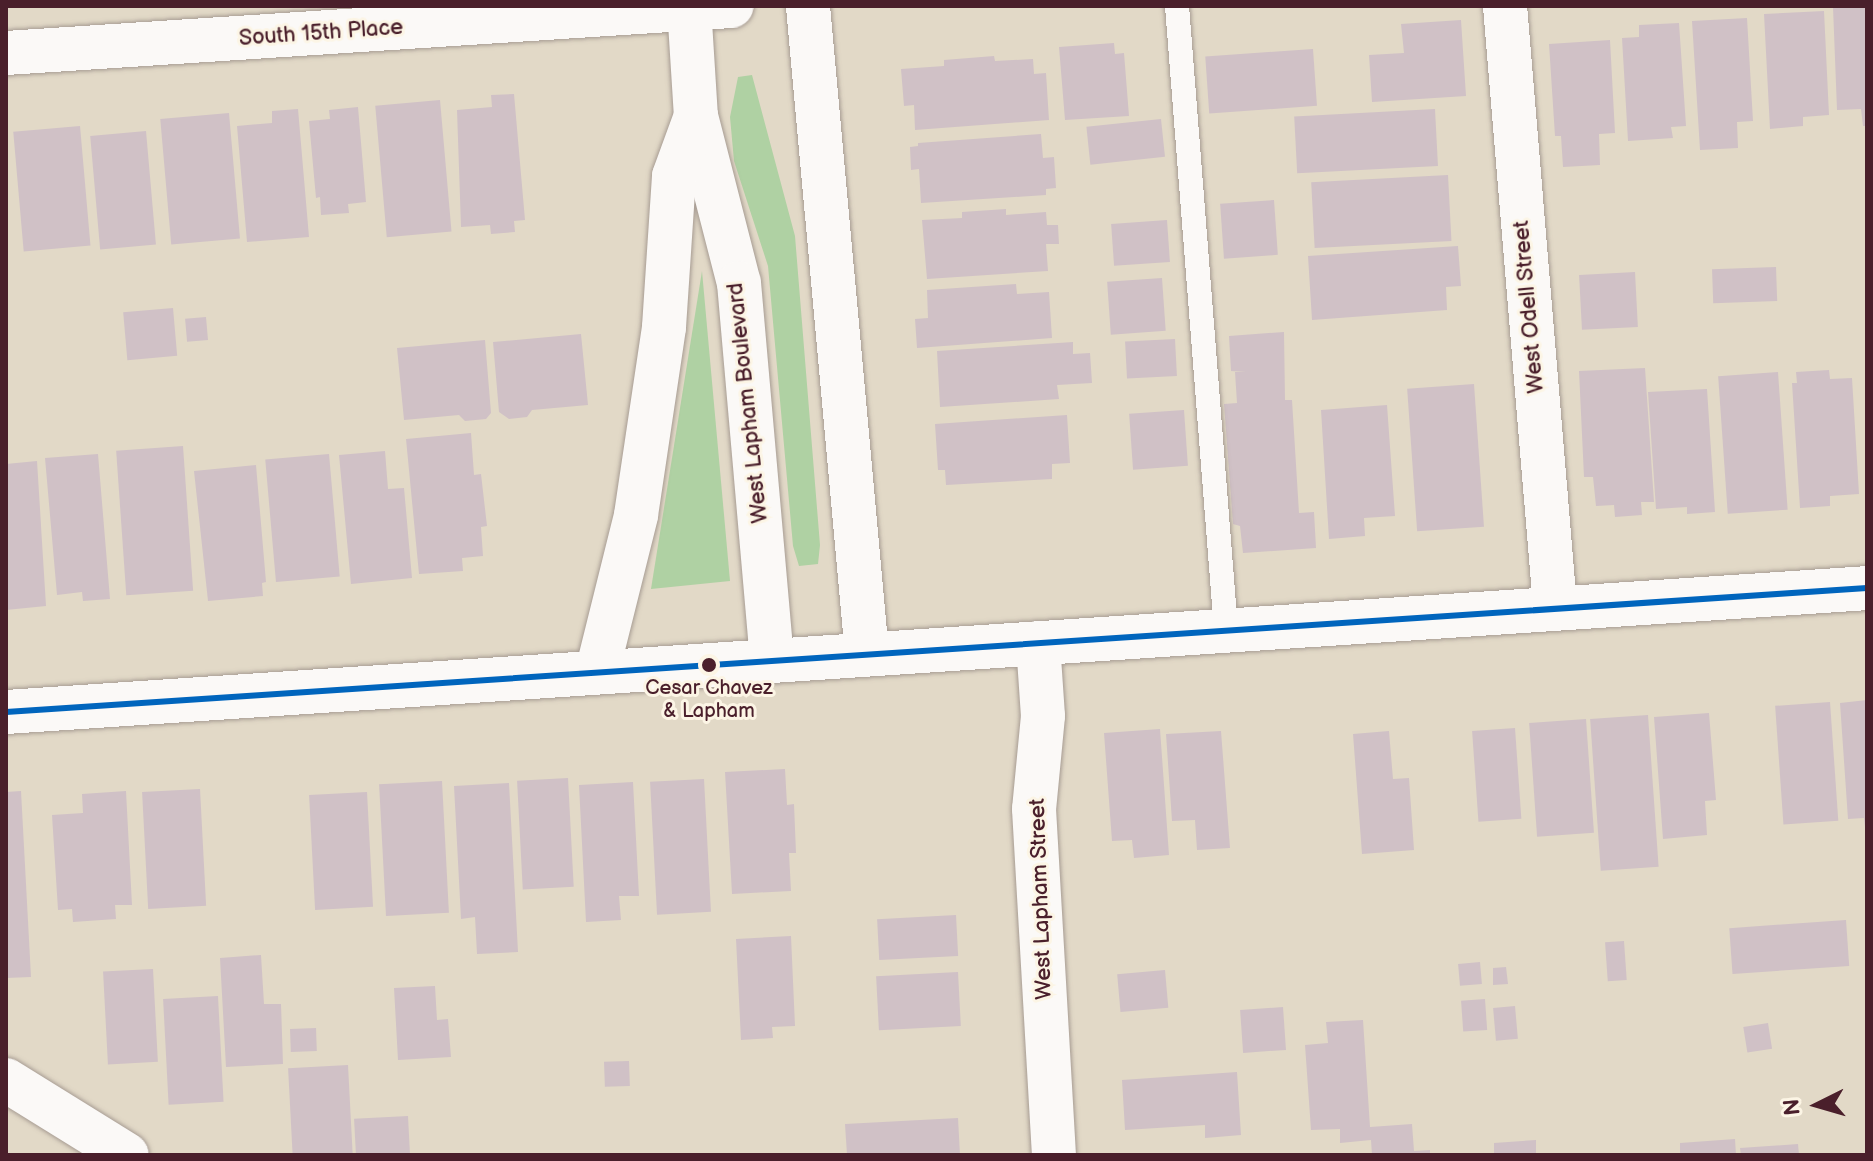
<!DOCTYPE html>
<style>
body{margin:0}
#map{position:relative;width:1873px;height:1161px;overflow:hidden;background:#e2d9c7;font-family:"Balsamiq Sans",sans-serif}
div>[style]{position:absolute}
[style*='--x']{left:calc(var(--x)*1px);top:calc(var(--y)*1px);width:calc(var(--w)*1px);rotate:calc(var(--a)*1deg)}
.green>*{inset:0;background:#afd1a3}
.building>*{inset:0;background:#d0c1c6;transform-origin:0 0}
.roads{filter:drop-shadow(0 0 2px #a79c93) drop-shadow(0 0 2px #a79c93)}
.lane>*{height:24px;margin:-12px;padding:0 12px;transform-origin:12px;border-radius:12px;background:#fbf9f7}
.street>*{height:44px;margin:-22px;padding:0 22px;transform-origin:22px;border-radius:22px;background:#fbf9f7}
.secondary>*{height:44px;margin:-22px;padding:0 22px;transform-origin:22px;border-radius:22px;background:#fbf9f7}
.bus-1>*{height:6px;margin:-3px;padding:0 3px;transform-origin:3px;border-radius:3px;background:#0065bd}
.dots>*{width:22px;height:22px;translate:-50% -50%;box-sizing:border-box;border:4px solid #fcf5e5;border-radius:50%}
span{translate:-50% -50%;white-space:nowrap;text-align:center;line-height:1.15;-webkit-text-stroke:6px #fcf5e5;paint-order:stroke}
.bus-label{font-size:20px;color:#4a1f2b}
.street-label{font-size:22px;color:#4a1f2b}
.frame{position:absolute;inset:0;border:8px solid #4a1f2b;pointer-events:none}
.north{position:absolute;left:1777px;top:1065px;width:80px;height:80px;-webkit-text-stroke:6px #fcf5e5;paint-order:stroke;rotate:265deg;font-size:22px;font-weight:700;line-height:32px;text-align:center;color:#4a1f2b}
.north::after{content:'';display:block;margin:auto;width:28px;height:36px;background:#4a1f2b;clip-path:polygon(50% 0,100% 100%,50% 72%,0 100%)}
</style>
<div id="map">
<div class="green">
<i style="clip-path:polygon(752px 75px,795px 236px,820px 545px,818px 564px,799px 566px,793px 546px,768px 266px,734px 161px,730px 117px,738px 77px)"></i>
<i style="clip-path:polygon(702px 271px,730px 581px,651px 589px)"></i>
</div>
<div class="building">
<i style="clip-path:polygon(1867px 6px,1867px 126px,1863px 126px,1861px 109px,1837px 110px,1833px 7px)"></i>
<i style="clip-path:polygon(1824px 11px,1829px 115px,1803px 117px,1803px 126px,1770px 129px,1764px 14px)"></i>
<i style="clip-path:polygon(1747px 18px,1753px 121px,1737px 122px,1738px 148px,1700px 150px,1692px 21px)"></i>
<i style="clip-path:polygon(1461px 20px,1466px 96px,1372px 102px,1369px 55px,1404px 53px,1401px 24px)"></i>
<i style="clip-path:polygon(1679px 23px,1686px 126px,1671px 127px,1673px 138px,1628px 141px,1622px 38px,1639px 37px,1639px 25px)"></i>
<i style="clip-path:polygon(1610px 40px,1615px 133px,1599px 134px,1600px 165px,1563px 167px,1561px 136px,1555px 136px,1549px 44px)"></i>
<i style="clip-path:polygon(1114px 43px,1115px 54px,1124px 53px,1129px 116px,1065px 120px,1059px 47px)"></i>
<i style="left:1313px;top:49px;width:57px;height:108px;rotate:86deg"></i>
<i style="clip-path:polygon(994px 56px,995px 61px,1033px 59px,1034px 74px,1046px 73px,1049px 120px,915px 130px,914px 105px,904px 106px,901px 69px,944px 66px,944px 60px)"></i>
<i style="clip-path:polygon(514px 94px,525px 220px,514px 221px,515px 232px,491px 234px,490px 225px,461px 227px,457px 110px,492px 107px,491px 95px)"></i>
<i style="left:440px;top:100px;width:132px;height:65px;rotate:85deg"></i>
<i style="clip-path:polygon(358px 107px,366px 202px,348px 204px,349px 213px,321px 215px,320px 197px,316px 198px,309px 121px,330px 119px,329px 110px)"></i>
<i style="clip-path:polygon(298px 109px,309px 237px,247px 242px,237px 126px,272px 123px,272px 111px)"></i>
<i style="left:1435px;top:109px;width:57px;height:141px;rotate:87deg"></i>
<i style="left:229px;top:113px;width:126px;height:69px;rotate:85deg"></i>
<i style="left:1161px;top:119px;width:38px;height:75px;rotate:84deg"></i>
<i style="left:80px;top:126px;width:120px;height:67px;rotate:85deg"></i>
<i style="left:146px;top:131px;width:114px;height:56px;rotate:85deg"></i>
<i style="clip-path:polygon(1041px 134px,1043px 158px,1054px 157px,1056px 188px,1046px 189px,1046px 195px,921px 203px,919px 169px,911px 170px,910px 147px,918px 146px,918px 143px)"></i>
<i style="left:1448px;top:175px;width:66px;height:137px;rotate:87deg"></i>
<i style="left:1274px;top:200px;width:55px;height:54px;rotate:86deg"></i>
<i style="clip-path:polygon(1006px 209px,1006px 215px,1046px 212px,1047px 225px,1058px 225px,1059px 244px,1046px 244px,1048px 271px,927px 279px,922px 220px,962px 218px,962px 212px)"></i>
<i style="left:1167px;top:220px;width:42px;height:56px;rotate:86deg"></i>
<i style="clip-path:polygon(1458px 246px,1461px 286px,1446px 287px,1447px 310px,1312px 320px,1308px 256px)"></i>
<i style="left:1776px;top:267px;width:34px;height:64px;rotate:88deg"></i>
<i style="left:1635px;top:272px;width:55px;height:56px;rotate:87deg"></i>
<i style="left:1162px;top:278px;width:53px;height:55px;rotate:86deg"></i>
<i style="clip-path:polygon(1016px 284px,1017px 294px,1049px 292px,1052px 338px,917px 348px,915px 319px,928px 318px,927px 290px)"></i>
<i style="left:173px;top:308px;width:48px;height:50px;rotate:85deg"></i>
<i style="left:206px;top:317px;width:23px;height:21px;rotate:85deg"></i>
<i style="clip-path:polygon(1284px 332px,1285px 400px,1292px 400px,1299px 513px,1314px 512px,1316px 548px,1243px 553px,1240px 526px,1233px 524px,1224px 404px,1237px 403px,1235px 372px,1246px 372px,1231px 371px,1229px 336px)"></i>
<i style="clip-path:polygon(581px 334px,588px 405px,532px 410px,527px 417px,509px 419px,499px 412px,493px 342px)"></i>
<i style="left:1175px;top:339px;width:37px;height:50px;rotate:87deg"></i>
<i style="clip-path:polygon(485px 340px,491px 413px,486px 419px,465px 421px,459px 415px,404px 420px,397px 348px)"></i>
<i style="clip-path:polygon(1073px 342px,1073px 354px,1090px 353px,1092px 383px,1057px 385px,1059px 399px,940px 407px,937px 351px)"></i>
<i style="clip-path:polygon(1645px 368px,1654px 502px,1641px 502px,1642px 515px,1615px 517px,1614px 505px,1596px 506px,1593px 477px,1584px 477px,1579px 371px)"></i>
<i style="clip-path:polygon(1829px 370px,1830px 379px,1852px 378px,1859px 494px,1830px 496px,1830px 506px,1800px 508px,1792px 383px,1797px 383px,1796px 372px)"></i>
<i style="left:1778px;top:372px;width:138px;height:60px;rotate:86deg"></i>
<i style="left:1474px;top:384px;width:143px;height:67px;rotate:86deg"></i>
<i style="clip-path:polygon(1707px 389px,1715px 512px,1687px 514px,1687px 507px,1656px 509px,1648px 392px)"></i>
<i style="clip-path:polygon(1387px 405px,1395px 516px,1364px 518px,1365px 536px,1329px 539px,1321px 410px)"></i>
<i style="left:1184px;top:410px;width:56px;height:55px;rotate:86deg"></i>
<i style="clip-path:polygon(1067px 415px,1070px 463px,1052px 464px,1052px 479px,946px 485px,945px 470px,938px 470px,935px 424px)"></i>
<i style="clip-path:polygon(471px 433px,474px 475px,481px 474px,487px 526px,481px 527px,483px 556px,462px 558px,463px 571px,419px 574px,406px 439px)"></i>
<i style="left:183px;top:446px;width:145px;height:67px;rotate:86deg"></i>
<i style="clip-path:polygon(385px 451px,388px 489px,404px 488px,412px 578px,351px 584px,339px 455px)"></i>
<i style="clip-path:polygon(98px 454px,110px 599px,83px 601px,82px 592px,57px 595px,45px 458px)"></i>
<i style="left:329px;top:454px;width:123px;height:64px;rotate:85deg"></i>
<i style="clip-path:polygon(37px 461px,46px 606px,6px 610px,6px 464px)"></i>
<i style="clip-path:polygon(256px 465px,266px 582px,262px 583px,263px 596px,208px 601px,194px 471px)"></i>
<i style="clip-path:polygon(1867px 700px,1867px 827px,1865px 827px,1864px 818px,1848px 819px,1840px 703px)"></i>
<i style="left:1830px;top:702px;width:119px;height:55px;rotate:86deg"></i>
<i style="clip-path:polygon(1709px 713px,1716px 800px,1705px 801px,1707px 835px,1663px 839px,1654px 717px)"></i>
<i style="left:1648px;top:715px;width:152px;height:58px;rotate:86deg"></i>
<i style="left:1586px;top:719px;width:114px;height:57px;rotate:86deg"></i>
<i style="left:1515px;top:728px;width:91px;height:43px;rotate:86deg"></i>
<i style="clip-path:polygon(1160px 729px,1169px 855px,1134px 858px,1132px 840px,1112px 841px,1104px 733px)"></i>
<i style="clip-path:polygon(1221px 731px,1230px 848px,1197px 850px,1195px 820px,1172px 821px,1166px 734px)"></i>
<i style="clip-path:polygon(1389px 731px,1393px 779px,1409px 778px,1414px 850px,1362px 854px,1353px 734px)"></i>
<i style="clip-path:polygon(785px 769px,787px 805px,794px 804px,796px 853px,789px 853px,791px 891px,732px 894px,725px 772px)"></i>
<i style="left:568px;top:778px;width:109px;height:51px;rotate:87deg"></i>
<i style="left:704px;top:779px;width:133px;height:54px;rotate:87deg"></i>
<i style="left:442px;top:781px;width:132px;height:63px;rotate:87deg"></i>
<i style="clip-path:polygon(633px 782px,639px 896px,619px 896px,621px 920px,586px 922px,579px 785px)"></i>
<i style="clip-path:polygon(509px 783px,518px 952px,477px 954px,475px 917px,461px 919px,454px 786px)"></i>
<i style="left:200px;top:789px;width:117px;height:58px;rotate:87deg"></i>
<i style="clip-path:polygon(21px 791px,31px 977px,6px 978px,6px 792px)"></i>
<i style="clip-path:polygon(126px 791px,132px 905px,115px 905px,116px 919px,73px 922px,72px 909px,58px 910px,52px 815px,83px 813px,82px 794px)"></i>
<i style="left:367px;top:792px;width:115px;height:58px;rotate:87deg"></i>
<i style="left:956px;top:915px;width:41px;height:79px;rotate:87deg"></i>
<i style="left:1846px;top:920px;width:46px;height:117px;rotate:86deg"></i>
<i style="clip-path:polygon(791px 936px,795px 1026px,772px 1027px,773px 1038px,741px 1040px,736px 939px)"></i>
<i style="left:1624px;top:941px;width:39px;height:19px;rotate:86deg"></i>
<i style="clip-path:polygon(261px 955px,264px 1004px,281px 1004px,283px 1064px,226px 1067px,220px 958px)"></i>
<i style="left:1480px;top:962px;width:22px;height:22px;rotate:85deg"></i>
<i style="clip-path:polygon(1506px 967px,1508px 984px,1493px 985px,1493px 968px)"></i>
<i style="left:153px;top:969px;width:93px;height:50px;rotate:87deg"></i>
<i style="left:1165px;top:970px;width:38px;height:48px;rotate:85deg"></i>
<i style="left:958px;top:972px;width:54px;height:82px;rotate:87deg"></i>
<i style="clip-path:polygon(435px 986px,437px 1020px,448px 1019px,451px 1057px,398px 1060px,394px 988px)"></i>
<i style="left:218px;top:996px;width:106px;height:55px;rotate:87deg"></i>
<i style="left:1485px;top:999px;width:31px;height:24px;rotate:86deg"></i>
<i style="left:1515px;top:1006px;width:33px;height:22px;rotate:85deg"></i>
<i style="left:1283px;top:1007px;width:43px;height:43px;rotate:86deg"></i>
<i style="clip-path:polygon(1363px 1020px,1370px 1127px,1412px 1124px,1414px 1151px,1430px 1150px,1430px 1155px,1372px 1155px,1371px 1140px,1340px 1143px,1340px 1129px,1311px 1130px,1305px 1045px,1328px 1043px,1326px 1022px)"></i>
<i style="left:1768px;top:1023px;width:26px;height:25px;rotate:81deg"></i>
<i style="left:316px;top:1028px;width:23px;height:26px;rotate:88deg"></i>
<i style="left:629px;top:1061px;width:25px;height:25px;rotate:88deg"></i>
<i style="left:348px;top:1065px;width:90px;height:60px;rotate:87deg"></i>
<i style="clip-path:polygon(1237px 1072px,1241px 1135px,1205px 1138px,1205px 1125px,1125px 1130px,1122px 1080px)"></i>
<i style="left:408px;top:1116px;width:39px;height:54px;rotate:87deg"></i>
<i style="clip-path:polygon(958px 1118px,960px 1155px,847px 1155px,845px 1124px)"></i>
<i style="clip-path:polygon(1735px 1139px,1736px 1155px,1680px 1155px,1680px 1143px)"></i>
<i style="clip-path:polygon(1536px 1140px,1536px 1155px,1494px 1155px,1494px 1143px)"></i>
<i style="clip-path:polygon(1798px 1144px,1799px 1155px,1741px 1155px,1740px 1148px)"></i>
</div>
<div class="roads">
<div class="lane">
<i style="--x:1177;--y:6;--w:626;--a:85.51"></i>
</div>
<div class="street">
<i style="--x:1505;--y:6;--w:603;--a:85.24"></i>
<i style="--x:6;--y:53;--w:727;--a:-3.71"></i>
<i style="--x:1038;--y:643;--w:73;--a:86.1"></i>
<i style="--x:1043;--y:716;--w:93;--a:95.5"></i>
<i style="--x:1034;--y:809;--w:347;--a:86.7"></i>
<i style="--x:6;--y:1080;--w:142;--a:31.8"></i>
</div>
<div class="secondary">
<i style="--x:689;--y:6;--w:110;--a:86.4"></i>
<i style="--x:696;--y:116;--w:172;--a:75.6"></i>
<i style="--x:739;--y:283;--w:378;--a:85"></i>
<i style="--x:808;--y:6;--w:651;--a:84.8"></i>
<i style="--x:597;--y:672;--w:162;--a:-76"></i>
<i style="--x:636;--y:515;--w:190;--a:-81.5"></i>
<i style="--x:664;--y:327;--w:151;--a:-86.2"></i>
<i style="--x:674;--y:176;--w:64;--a:-69.9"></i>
<i style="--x:6;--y:712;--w:1865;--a:-3.81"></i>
</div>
</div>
<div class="bus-1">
<i style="--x:6;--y:712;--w:1865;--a:-3.81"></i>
</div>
<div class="dots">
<i style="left:709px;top:665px;background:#4a1f2b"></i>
</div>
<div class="bus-label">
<span style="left:709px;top:700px">Cesar Chavez<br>&amp; Lapham</span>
</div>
<div class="street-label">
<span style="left:321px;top:33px;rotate:-4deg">South 15th Place</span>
<span style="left:1529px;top:307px;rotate:-95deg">West Odell Street</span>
<span style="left:748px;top:403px;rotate:-96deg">West Lapham Boulevard</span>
<span style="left:1041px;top:899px;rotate:-92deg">West Lapham Street</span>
</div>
<div class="frame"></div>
<div class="north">N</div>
</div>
